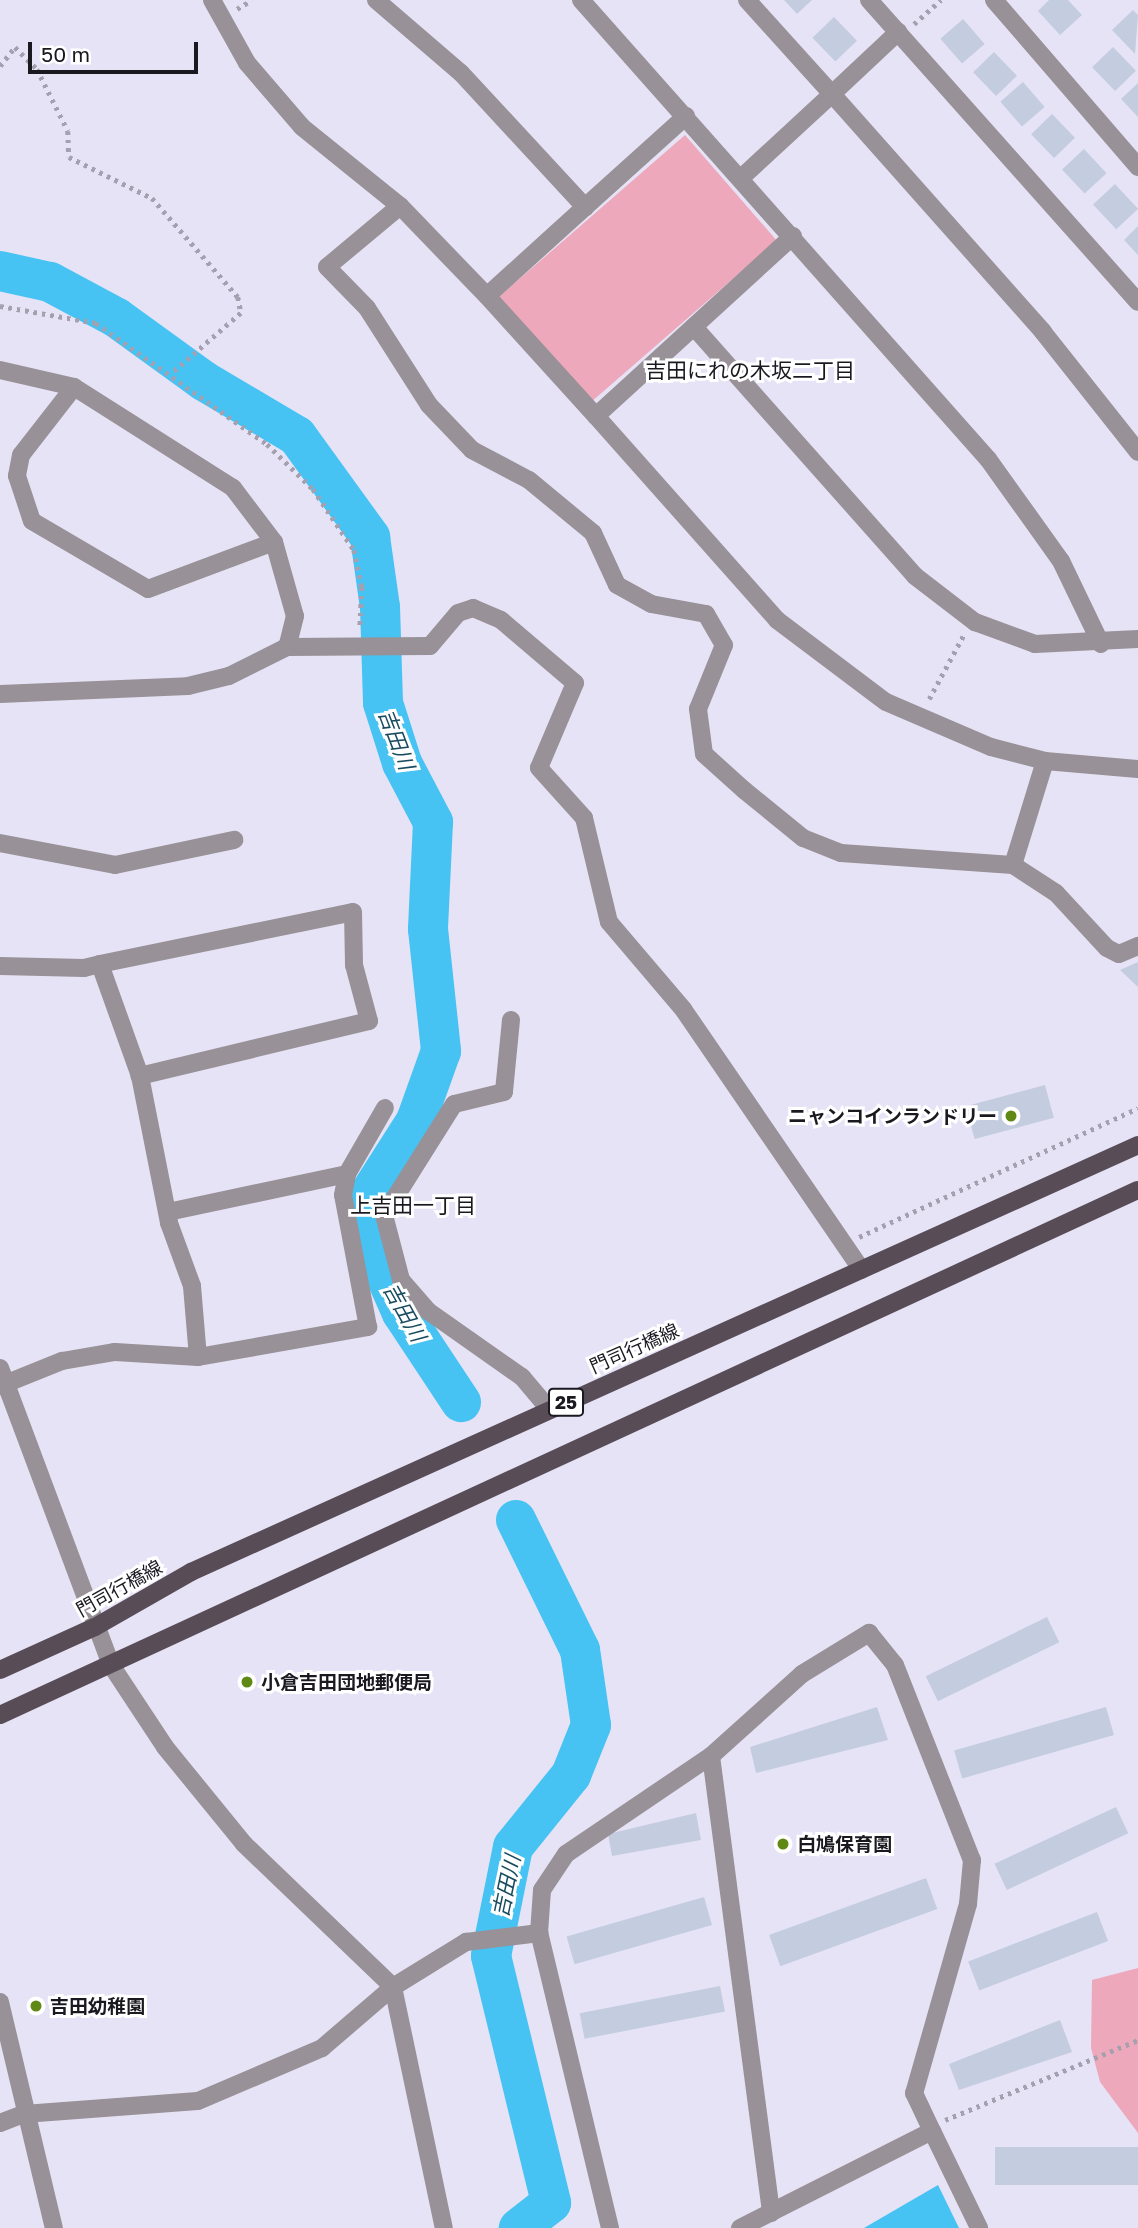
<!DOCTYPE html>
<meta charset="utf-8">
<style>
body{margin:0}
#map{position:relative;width:1138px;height:2228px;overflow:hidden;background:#e7e3f7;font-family:"Golos Text","Noto Sans JP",sans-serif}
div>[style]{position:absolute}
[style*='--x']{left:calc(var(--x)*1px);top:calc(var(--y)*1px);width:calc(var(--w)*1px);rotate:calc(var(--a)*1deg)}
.green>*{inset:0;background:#eea8bb;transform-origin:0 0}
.water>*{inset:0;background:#46c3f3}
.river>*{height:40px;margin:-20px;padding:0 20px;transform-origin:20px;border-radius:20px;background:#46c3f3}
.building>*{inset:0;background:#c3cddf;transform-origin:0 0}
.path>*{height:4.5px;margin-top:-2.25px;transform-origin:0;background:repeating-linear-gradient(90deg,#a4a0b0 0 3.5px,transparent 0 8.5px)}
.minor>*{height:18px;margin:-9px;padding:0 9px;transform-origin:9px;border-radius:9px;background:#989197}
.major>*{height:18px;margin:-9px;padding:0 9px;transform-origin:9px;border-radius:9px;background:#584c57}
.dots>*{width:19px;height:19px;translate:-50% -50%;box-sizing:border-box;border:4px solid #fff;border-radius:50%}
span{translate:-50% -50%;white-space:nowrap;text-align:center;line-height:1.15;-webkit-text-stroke:6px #fff;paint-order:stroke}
.shield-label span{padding:2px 5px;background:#fff;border:2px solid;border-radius:5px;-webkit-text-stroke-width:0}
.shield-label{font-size:18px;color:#1b1920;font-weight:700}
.poi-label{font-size:19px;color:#1b1920;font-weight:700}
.right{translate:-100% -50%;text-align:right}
.left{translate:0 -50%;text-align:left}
.street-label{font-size:19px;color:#1b1920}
.neighbourhood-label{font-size:21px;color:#1b1920}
.water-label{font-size:21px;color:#184b5f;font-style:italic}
.scale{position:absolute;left:28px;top:42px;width:170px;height:32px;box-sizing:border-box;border:4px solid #1b1920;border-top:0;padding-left:9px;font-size:21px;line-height:24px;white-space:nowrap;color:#1b1920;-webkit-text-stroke:5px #fff;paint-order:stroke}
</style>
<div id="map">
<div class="green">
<i style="left:685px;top:135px;width:140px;height:248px;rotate:49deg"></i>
<i style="clip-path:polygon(1138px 1968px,1138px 2133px,1100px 2082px,1091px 2048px,1092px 1980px)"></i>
</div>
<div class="water">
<i style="clip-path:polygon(938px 2185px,959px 2228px,864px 2228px)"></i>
</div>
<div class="river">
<i style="--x:0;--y:271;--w:51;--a:12.4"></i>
<i style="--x:50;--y:282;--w:76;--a:28.2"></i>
<i style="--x:117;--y:318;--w:107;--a:35.9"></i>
<i style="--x:204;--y:381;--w:108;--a:30.6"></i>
<i style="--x:297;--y:436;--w:125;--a:54.1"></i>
<i style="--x:370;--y:537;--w:71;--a:81.9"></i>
<i style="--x:380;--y:607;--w:96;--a:88.2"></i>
<i style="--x:383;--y:703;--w:63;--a:72.4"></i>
<i style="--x:402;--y:763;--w:67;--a:62.3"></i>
<i style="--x:433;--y:822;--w:107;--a:92.7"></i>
<i style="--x:428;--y:929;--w:123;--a:83.9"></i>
<i style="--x:441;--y:1051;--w:74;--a:109.7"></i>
<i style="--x:416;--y:1121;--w:89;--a:122.6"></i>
<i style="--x:368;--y:1196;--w:40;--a:90"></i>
<i style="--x:368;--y:1236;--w:84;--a:66.2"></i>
<i style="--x:402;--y:1313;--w:107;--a:56.5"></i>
<i style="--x:516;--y:1520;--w:145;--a:63.8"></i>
<i style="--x:580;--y:1650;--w:76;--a:81.7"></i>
<i style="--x:591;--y:1725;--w:54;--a:111.8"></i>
<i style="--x:571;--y:1775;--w:92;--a:128.9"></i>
<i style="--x:513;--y:1847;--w:111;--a:101.4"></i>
<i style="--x:491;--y:1956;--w:254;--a:76.3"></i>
<i style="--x:551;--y:2203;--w:41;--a:142"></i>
</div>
<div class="building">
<i style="clip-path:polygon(784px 0,812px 0,797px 14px)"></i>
<i style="clip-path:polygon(1049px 0,1068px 0,1082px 15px,1060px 35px,1038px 11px)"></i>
<i style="clip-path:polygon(1133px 10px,1138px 15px,1135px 54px,1112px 30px)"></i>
<i style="left:834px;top:17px;width:33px;height:30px;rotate:46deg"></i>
<i style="left:963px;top:19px;width:33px;height:30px;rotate:49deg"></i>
<i style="left:1113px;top:47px;width:33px;height:29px;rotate:46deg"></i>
<i style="left:994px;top:52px;width:33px;height:29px;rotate:46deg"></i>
<i style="left:1023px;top:82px;width:33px;height:30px;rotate:49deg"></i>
<i style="clip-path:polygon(1138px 83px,1138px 117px,1121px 99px)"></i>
<i style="left:1052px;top:114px;width:33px;height:29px;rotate:46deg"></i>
<i style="left:1084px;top:149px;width:33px;height:30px;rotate:47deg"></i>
<i style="left:1115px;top:184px;width:34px;height:30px;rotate:47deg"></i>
<i style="clip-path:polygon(1138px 226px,1138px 255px,1124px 240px)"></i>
<i style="clip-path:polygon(1138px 962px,1138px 987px,1120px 970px)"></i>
<i style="left:1045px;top:1085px;width:34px;height:82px;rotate:75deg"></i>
<i style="left:1047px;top:1617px;width:28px;height:135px;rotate:64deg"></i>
<i style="clip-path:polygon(877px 1707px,888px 1740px,756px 1773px,750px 1747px)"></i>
<i style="left:1106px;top:1707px;width:29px;height:158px;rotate:74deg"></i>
<i style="left:1116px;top:1807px;width:29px;height:134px;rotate:65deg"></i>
<i style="clip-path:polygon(696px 1813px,701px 1840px,612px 1856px,608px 1834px)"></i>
<i style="left:926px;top:1878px;width:33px;height:167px;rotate:70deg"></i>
<i style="left:704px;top:1897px;width:29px;height:143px;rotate:74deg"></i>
<i style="left:1097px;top:1912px;width:31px;height:138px;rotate:69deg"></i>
<i style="left:720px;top:1986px;width:26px;height:143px;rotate:79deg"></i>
<i style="clip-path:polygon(1060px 2020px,1072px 2052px,959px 2090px,949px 2064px)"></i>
<i style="left:1138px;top:2147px;width:38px;height:143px;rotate:90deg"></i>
</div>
<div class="path">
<i style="--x:237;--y:9;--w:17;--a:-31"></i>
<i style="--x:914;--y:24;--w:36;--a:-42"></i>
<i style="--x:0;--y:66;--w:24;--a:-52"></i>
<i style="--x:15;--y:47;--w:31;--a:45"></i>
<i style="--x:37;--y:69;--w:69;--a:63.4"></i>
<i style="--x:68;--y:131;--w:26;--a:88"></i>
<i style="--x:69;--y:157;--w:93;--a:26.3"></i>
<i style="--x:152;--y:198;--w:131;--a:49"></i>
<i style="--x:238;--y:297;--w:16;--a:79"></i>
<i style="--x:241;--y:313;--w:93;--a:138.9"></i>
<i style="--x:0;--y:306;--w:97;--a:10"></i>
<i style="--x:96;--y:323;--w:209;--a:35.3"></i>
<i style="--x:267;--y:444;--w:64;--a:44.4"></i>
<i style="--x:313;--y:489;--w:73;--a:56.1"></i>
<i style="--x:354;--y:550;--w:38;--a:78"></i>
<i style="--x:362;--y:587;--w:42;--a:92.7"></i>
<i style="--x:929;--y:699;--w:72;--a:-61.6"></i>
<i style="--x:859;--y:1237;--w:307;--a:-24.8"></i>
<i style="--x:945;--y:2120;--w:209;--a:-22.5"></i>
</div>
<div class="minor">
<i style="--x:212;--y:0;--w:72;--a:60.9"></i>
<i style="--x:247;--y:63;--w:84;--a:49.3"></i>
<i style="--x:302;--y:127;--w:126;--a:38.9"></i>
<i style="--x:376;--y:0;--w:112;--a:40.7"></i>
<i style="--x:461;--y:73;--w:183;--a:47.2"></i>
<i style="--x:585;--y:207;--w:136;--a:-42"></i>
<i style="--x:581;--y:0;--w:613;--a:48.44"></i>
<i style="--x:988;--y:459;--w:125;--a:54.4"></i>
<i style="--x:1061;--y:561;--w:92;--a:64.3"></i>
<i style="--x:747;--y:0;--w:127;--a:47.9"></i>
<i style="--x:832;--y:94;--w:91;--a:-43.2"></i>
<i style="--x:869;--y:0;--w:404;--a:48.3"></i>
<i style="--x:994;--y:0;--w:221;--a:49.2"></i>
<i style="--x:741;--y:178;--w:124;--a:-42.7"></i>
<i style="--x:832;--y:94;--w:318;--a:48.4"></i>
<i style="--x:1043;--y:332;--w:153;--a:51.6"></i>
<i style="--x:585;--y:207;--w:132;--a:137.8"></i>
<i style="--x:487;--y:296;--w:162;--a:47.8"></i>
<i style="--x:793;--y:236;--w:267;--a:137.6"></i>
<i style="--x:596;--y:416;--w:273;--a:48.4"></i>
<i style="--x:777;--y:620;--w:136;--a:37"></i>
<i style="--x:886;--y:702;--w:114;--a:23.2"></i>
<i style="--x:991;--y:747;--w:56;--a:14.5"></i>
<i style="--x:1045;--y:761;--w:93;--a:4.9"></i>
<i style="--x:487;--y:296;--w:125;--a:-134"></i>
<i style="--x:400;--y:206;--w:95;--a:140.1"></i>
<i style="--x:327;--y:267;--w:57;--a:45.7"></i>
<i style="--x:367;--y:308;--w:115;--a:57.4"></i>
<i style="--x:429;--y:405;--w:62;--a:46.3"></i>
<i style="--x:472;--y:450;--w:64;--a:27.8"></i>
<i style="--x:529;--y:480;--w:83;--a:39.6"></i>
<i style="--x:593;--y:533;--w:57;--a:65.2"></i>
<i style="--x:617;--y:585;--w:39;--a:29"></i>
<i style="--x:651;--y:604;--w:56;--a:10.3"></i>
<i style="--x:706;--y:614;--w:36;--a:60"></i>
<i style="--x:724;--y:645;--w:69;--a:112.1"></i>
<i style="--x:698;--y:709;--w:45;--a:82.4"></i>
<i style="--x:704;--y:754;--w:54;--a:42"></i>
<i style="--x:744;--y:790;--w:76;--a:39.1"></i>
<i style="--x:803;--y:838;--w:41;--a:21.5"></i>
<i style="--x:841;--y:853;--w:172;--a:4"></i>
<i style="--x:694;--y:327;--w:333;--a:48.4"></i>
<i style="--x:915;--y:576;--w:76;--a:37.5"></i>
<i style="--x:975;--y:622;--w:64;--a:20.1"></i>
<i style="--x:1035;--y:644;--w:103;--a:-2.8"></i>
<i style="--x:0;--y:370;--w:76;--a:12.9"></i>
<i style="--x:74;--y:387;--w:188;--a:32.4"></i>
<i style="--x:233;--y:488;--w:68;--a:52.8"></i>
<i style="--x:274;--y:542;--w:77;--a:74.2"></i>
<i style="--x:295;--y:616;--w:32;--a:104"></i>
<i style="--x:74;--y:387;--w:86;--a:127.9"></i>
<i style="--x:21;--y:455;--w:21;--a:101"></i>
<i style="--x:17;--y:476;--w:47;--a:71.6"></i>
<i style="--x:32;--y:521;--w:134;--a:30.4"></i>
<i style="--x:148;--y:589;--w:134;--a:-20.5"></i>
<i style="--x:0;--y:694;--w:188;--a:-2.4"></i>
<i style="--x:188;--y:686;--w:42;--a:-13.7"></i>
<i style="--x:229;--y:676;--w:65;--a:-26.6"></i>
<i style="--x:287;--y:647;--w:143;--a:-0.4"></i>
<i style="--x:430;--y:646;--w:43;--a:-49.7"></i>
<i style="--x:458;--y:613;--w:16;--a:-18"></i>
<i style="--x:473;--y:608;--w:30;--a:23"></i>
<i style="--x:501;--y:620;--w:97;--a:40.4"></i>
<i style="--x:575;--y:683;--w:92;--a:113"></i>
<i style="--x:539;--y:768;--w:67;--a:48"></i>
<i style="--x:584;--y:818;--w:107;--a:76.5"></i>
<i style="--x:609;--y:922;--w:114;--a:49.6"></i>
<i style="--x:683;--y:1009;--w:316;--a:55.6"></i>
<i style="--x:1045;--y:761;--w:109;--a:107.1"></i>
<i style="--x:1013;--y:865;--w:51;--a:33.1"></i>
<i style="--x:1056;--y:893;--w:75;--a:47.2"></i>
<i style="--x:1107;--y:948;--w:13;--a:27"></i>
<i style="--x:1119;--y:954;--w:21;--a:-23"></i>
<i style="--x:0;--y:843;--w:117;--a:10.8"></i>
<i style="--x:115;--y:865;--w:122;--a:-11.9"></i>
<i style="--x:0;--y:966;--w:84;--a:1.4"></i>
<i style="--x:84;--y:968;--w:16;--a:-14"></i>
<i style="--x:100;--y:964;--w:258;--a:-11.6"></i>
<i style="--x:353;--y:912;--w:53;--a:88.9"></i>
<i style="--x:354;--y:965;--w:58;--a:75"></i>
<i style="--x:369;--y:1021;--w:236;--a:166.5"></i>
<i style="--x:140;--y:1076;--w:119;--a:-109.7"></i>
<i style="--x:511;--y:1020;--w:72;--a:95.6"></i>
<i style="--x:504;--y:1092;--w:51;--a:166.5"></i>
<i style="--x:454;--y:1104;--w:131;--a:122.2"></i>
<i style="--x:384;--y:1215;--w:67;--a:75.3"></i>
<i style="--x:401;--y:1280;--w:41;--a:48.9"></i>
<i style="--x:428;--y:1311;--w:115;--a:35.1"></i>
<i style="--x:522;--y:1377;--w:42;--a:49.8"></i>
<i style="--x:140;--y:1076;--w:150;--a:78.8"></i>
<i style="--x:169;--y:1223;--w:67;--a:69.9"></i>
<i style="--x:192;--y:1286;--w:71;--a:85.2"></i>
<i style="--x:198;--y:1357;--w:173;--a:-10"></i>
<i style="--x:368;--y:1327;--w:134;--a:-100.7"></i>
<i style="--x:343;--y:1195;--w:21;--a:-79"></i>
<i style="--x:347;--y:1174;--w:76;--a:-60.1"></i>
<i style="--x:168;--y:1212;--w:183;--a:-12"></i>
<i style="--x:0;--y:1368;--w:317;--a:69.5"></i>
<i style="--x:111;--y:1665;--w:98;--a:56.6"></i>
<i style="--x:165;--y:1747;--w:125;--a:50.8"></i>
<i style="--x:244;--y:1844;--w:207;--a:43.8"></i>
<i style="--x:393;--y:1987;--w:246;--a:78.1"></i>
<i style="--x:0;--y:1386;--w:67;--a:-22"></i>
<i style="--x:62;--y:1361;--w:54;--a:-9.6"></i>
<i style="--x:115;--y:1352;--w:83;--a:3.4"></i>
<i style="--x:711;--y:1756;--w:461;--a:82.5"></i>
<i style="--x:0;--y:2002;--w:232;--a:76.6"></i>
<i style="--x:0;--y:2123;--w:26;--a:-21"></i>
<i style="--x:24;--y:2114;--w:174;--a:-4.3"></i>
<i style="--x:198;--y:2101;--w:135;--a:-23.1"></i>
<i style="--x:322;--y:2048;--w:94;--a:-40.7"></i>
<i style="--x:393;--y:1987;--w:86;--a:-31.7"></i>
<i style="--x:466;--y:1942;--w:74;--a:-7"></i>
<i style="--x:610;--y:2228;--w:303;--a:-103.5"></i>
<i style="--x:539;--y:1933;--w:43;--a:-86"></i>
<i style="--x:542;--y:1890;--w:43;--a:-56.3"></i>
<i style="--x:566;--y:1854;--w:175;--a:-34.1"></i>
<i style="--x:711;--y:1756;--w:122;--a:-42"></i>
<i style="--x:802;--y:1674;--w:79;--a:-31.5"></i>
<i style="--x:869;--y:1633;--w:41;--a:50.9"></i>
<i style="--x:895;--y:1665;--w:210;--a:68.5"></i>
<i style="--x:972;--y:1860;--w:44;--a:95.2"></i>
<i style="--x:968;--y:1904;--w:197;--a:105.9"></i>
<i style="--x:914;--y:2093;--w:42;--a:64.7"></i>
<i style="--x:740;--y:2228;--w:215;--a:-26.8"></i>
<i style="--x:932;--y:2131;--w:108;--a:64.1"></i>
</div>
<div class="major">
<i style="--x:0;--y:1670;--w:104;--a:-24.4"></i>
<i style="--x:95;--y:1627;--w:111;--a:-29.8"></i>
<i style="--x:191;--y:1572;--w:1039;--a:-24.27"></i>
<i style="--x:0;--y:1715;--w:1253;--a:-24.77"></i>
</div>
<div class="dots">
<i style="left:1011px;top:1116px;background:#608814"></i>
<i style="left:247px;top:1682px;background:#608814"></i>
<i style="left:783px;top:1844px;background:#608814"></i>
<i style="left:36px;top:2006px;background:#608814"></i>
</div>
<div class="shield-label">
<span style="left:566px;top:1402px">25</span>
</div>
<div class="poi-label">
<span class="right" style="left:997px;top:1116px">ニャンコインランドリー</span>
<span class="left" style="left:261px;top:1682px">小倉吉田団地郵便局</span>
<span class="left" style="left:797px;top:1844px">白鳩保育園</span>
<span class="left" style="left:50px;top:2006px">吉田幼稚園</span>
</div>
<div class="street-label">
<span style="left:634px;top:1348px;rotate:-24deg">門司行橋線</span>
<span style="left:119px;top:1588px;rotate:-29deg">門司行橋線</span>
</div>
<div class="neighbourhood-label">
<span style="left:750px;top:370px">吉田にれの木坂二丁目</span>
<span style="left:413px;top:1205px">上吉田一丁目</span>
</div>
<div class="water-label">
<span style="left:397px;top:739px;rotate:69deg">吉田川</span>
<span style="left:405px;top:1312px;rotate:61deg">吉田川</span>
<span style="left:506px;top:1886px;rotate:-78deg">吉田川</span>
</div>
<div class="scale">50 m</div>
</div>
